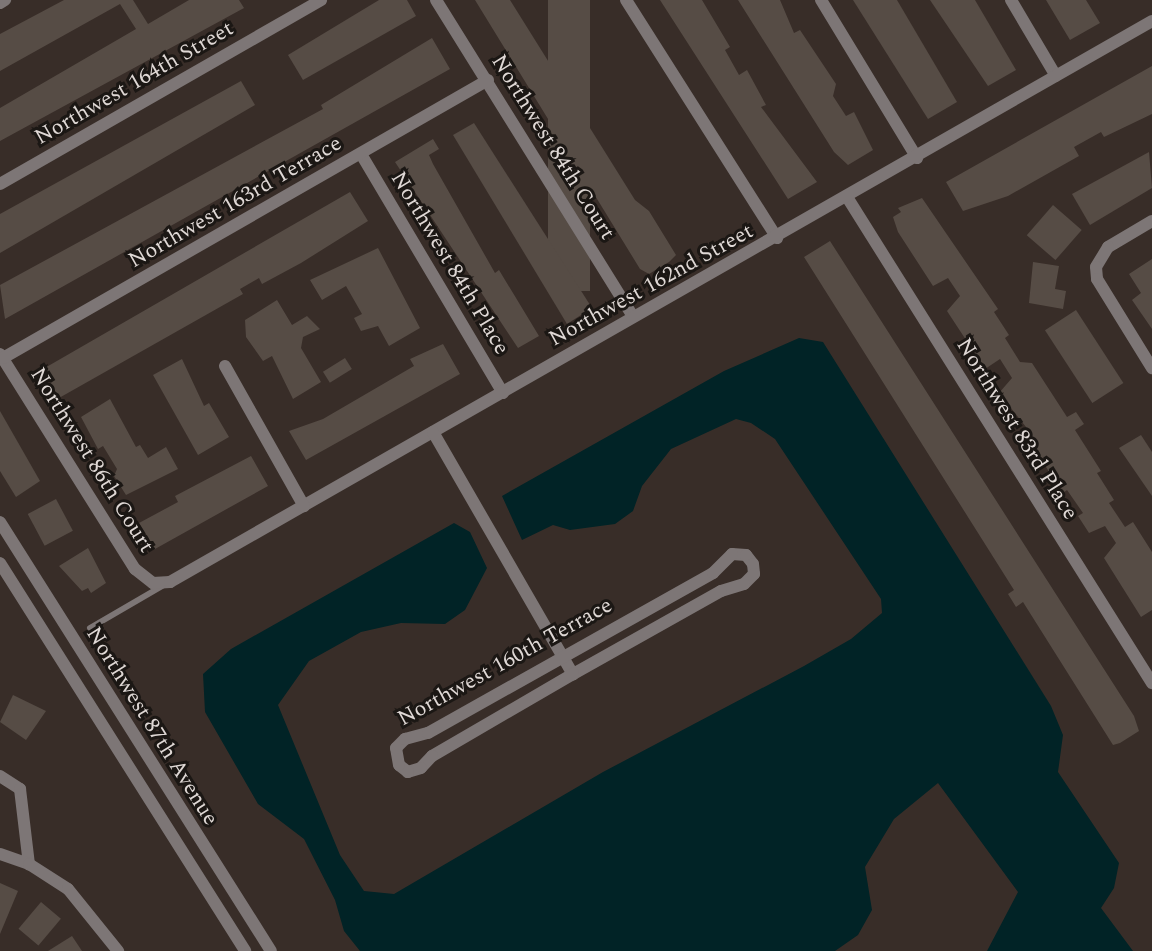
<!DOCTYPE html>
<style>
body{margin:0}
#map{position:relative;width:1152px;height:951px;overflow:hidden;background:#382d28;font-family:Spectral,serif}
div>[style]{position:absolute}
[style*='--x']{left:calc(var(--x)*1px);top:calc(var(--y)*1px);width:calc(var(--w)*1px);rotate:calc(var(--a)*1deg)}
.water>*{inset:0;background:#012326}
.building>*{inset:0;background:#564c45;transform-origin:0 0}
.service>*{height:6px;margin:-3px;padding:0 3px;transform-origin:3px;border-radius:3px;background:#7d7676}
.minor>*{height:12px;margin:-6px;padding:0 6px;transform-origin:6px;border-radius:6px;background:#7d7676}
.tertiary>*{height:12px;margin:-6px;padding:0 6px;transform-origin:6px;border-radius:6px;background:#7d7676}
span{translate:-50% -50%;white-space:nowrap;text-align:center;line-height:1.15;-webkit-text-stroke:6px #1b1714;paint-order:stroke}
.street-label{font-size:22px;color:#dfd8d5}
</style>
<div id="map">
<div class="water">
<i style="clip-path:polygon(799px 338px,823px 342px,1051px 706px,1063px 735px,1058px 772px,1119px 863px,1114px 888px,1101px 908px,1133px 951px,987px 951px,1018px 892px,938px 783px,894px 819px,865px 867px,872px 910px,858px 935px,835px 951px,360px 951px,344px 931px,335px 900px,304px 839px,258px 804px,205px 712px,203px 674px,231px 649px,454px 523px,470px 532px,487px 568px,465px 610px,445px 624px,401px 623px,361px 632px,309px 661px,278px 705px,340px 855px,364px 891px,394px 894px,603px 772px,804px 666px,851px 639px,882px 613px,881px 599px,775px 439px,751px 423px,736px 419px,671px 449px,642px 486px,633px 511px,615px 524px,570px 530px,553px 525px,522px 540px,502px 496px,724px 371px)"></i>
</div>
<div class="building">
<i style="clip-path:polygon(64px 0,133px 0,148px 24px,189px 0,239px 0,244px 8px,0 141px,0 108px,136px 29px,120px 4px,0 71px,0 34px)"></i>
<i style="clip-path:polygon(379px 0,407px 0,416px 16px,303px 80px,288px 55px)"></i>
<i style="clip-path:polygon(475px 0,510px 0,635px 200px,649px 211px,676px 255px,669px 262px,649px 274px,640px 269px)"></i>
<i style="left:548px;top:0;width:42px;height:291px"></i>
<i style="clip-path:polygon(660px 0,702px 0,730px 47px,725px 50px,739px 75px,747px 70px,766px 105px,761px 107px,817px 182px,788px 199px)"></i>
<i style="clip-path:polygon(738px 0,780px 0,794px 33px,800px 30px,836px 84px,833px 96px,846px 116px,854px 112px,873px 150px,848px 165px,834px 152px)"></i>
<i style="clip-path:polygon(853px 0,897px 0,957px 102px,928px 119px)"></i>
<i style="clip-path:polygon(930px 0,975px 0,1016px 70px,988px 86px)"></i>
<i style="clip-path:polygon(1046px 0,1086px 0,1100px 23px,1070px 40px)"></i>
<i style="clip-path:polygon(432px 38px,450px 69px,5px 319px,0 285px,323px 109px,321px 105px)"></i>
<i style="clip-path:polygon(1152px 66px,1152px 114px,1104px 137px,1101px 132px,1074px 147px,1079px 156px,1008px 196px,963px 211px,946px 182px)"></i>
<i style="clip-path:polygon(241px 81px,255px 105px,0 253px,0 214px)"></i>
<i style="clip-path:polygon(474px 123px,592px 308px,567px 324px,453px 135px)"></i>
<i style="clip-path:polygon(433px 139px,439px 149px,429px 155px,433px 164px,495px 273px,499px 270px,539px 336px,518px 348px,395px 162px)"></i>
<i style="clip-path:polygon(1149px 152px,1152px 188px,1090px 225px,1072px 194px)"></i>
<i style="clip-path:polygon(350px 192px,368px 221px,301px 263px,262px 284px,259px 278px,240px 289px,243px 294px,59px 398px,43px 369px)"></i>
<i style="clip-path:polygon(922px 198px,998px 309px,994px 312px,1009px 335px,1005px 338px,1020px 362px,1032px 363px,1067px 417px,1076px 412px,1084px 424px,1075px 430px,1101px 471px,1097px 473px,1114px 500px,1109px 503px,1125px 527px,1133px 522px,1152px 552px,1152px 610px,1141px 617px,1104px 558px,1116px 543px,1105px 526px,1089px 533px,1078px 516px,1083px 513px,1067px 490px,1063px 493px,1025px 435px,1030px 432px,999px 393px,1012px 378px,1000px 359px,985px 369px,947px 311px,960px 296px,948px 278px,933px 286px,898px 232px,893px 217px,901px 212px,898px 208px)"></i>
<i style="left:1053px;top:205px;width:38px;height:40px;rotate:41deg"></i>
<i style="clip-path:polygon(830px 241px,1134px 716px,1139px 731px,1120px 743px,1113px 745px,1023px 602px,1016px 607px,1008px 594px,1014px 590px,804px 257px)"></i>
<i style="clip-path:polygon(378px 248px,420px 328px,389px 346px,378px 326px,361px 331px,354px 318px,362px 314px,346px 286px,322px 300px,310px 280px)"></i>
<i style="clip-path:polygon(1152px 259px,1152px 329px,1132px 300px,1141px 293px,1129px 274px)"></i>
<i style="clip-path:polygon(1033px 262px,1059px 266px,1055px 289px,1066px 291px,1063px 309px,1029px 303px)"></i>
<i style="clip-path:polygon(277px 300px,292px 325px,307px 316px,320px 329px,303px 337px,301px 348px,321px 382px,293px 399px,272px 356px,263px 361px,246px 337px,245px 320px)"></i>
<i style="left:1076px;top:310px;width:87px;height:37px;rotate:57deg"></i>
<i style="clip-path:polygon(443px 344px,460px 374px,306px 460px,289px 431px,323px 419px,414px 366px,410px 359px)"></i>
<i style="left:345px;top:358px;width:13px;height:26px;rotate:58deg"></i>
<i style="clip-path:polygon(182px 359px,204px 406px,209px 403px,229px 437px,198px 455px,153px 375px)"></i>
<i style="clip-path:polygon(110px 399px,136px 447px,140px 445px,148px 458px,166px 447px,178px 469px,126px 495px,114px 476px,117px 469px,103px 446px,98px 449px,81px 417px)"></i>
<i style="clip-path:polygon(0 411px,40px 481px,16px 497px,0 471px)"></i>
<i style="clip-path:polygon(1141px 435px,1152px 452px,1152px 496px,1119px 448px)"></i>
<i style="clip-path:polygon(251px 456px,268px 486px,155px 549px,139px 523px,178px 502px,175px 496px)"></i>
<i style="left:56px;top:499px;width:36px;height:32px;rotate:62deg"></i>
<i style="clip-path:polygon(88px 548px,106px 583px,91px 593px,88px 588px,82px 591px,59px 566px)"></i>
<i style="clip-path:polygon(13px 695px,46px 711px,26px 740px,0 722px)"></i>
<i style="clip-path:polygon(0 883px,18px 891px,0 934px)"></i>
<i style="left:41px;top:902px;width:26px;height:35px;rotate:40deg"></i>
<i style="clip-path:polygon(72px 936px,82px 951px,48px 951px)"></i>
</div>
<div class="service">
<i style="--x:90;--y:628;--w:86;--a:-30.2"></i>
</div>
<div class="minor">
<i style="--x:436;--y:0;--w:373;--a:58.1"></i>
<i style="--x:626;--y:0;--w:282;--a:57.6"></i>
<i style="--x:821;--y:0;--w:185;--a:58.7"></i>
<i style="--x:1011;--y:0;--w:88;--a:59.4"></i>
<i style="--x:0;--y:3;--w:6;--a:-31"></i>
<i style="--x:361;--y:154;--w:278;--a:59.3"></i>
<i style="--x:0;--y:184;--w:370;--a:-29.8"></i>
<i style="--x:847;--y:197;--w:574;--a:57.89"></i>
<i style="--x:1152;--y:221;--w:51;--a:149.4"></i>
<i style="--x:1108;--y:247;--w:23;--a:121"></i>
<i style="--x:1096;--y:267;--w:12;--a:85"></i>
<i style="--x:1097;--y:279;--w:105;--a:58.3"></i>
<i style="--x:0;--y:354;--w:254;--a:57.9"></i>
<i style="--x:135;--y:569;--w:23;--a:38"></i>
<i style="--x:153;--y:583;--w:17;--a:-3"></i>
<i style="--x:170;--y:582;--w:1131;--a:-29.74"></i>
<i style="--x:3;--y:358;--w:559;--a:-29.82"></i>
<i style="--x:225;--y:366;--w:161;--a:60.6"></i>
<i style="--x:433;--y:432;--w:280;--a:60"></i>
<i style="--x:732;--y:554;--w:14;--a:4"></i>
<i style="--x:746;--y:555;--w:11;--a:52"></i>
<i style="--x:753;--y:564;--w:10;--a:84"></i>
<i style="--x:754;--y:574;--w:14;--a:135"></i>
<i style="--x:744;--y:584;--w:24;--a:163"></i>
<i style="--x:721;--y:591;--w:170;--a:150.7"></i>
<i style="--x:573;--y:674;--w:163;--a:149.8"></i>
<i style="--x:432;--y:756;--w:16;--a:133"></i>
<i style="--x:421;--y:768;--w:14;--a:163"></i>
<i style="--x:408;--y:772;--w:11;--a:-142"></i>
<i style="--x:399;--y:765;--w:17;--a:-100"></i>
<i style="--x:396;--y:748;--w:13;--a:-45"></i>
<i style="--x:405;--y:739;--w:24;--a:-15"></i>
<i style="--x:428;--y:733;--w:327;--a:-29.3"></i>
<i style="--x:713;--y:573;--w:27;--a:-45"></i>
<i style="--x:0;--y:776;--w:24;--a:33"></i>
<i style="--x:20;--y:789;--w:76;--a:83.2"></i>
<i style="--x:0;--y:854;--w:31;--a:19"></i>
<i style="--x:29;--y:864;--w:46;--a:32.7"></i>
<i style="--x:68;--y:889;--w:80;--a:51.1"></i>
</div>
<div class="tertiary">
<i style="--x:0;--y:522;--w:507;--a:57.72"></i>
<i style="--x:0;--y:563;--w:459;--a:57.7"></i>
</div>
<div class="street-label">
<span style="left:134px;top:83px;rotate:-30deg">Northwest 164th Street</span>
<span style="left:553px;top:147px;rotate:58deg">Northwest 84th Court</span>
<span style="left:235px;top:202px;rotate:-30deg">Northwest 163rd Terrace</span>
<span style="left:450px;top:263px;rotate:59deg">Northwest 84th Place</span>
<span style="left:651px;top:285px;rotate:-29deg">Northwest 162nd Street</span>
<span style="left:1017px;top:429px;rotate:58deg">Northwest 83rd Place</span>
<span style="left:92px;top:460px;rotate:58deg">Northwest 86th Court</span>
<span style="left:505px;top:662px;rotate:-29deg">Northwest 160th Terrace</span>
<span style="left:152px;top:726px;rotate:58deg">Northwest 87th Avenue</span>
</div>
</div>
